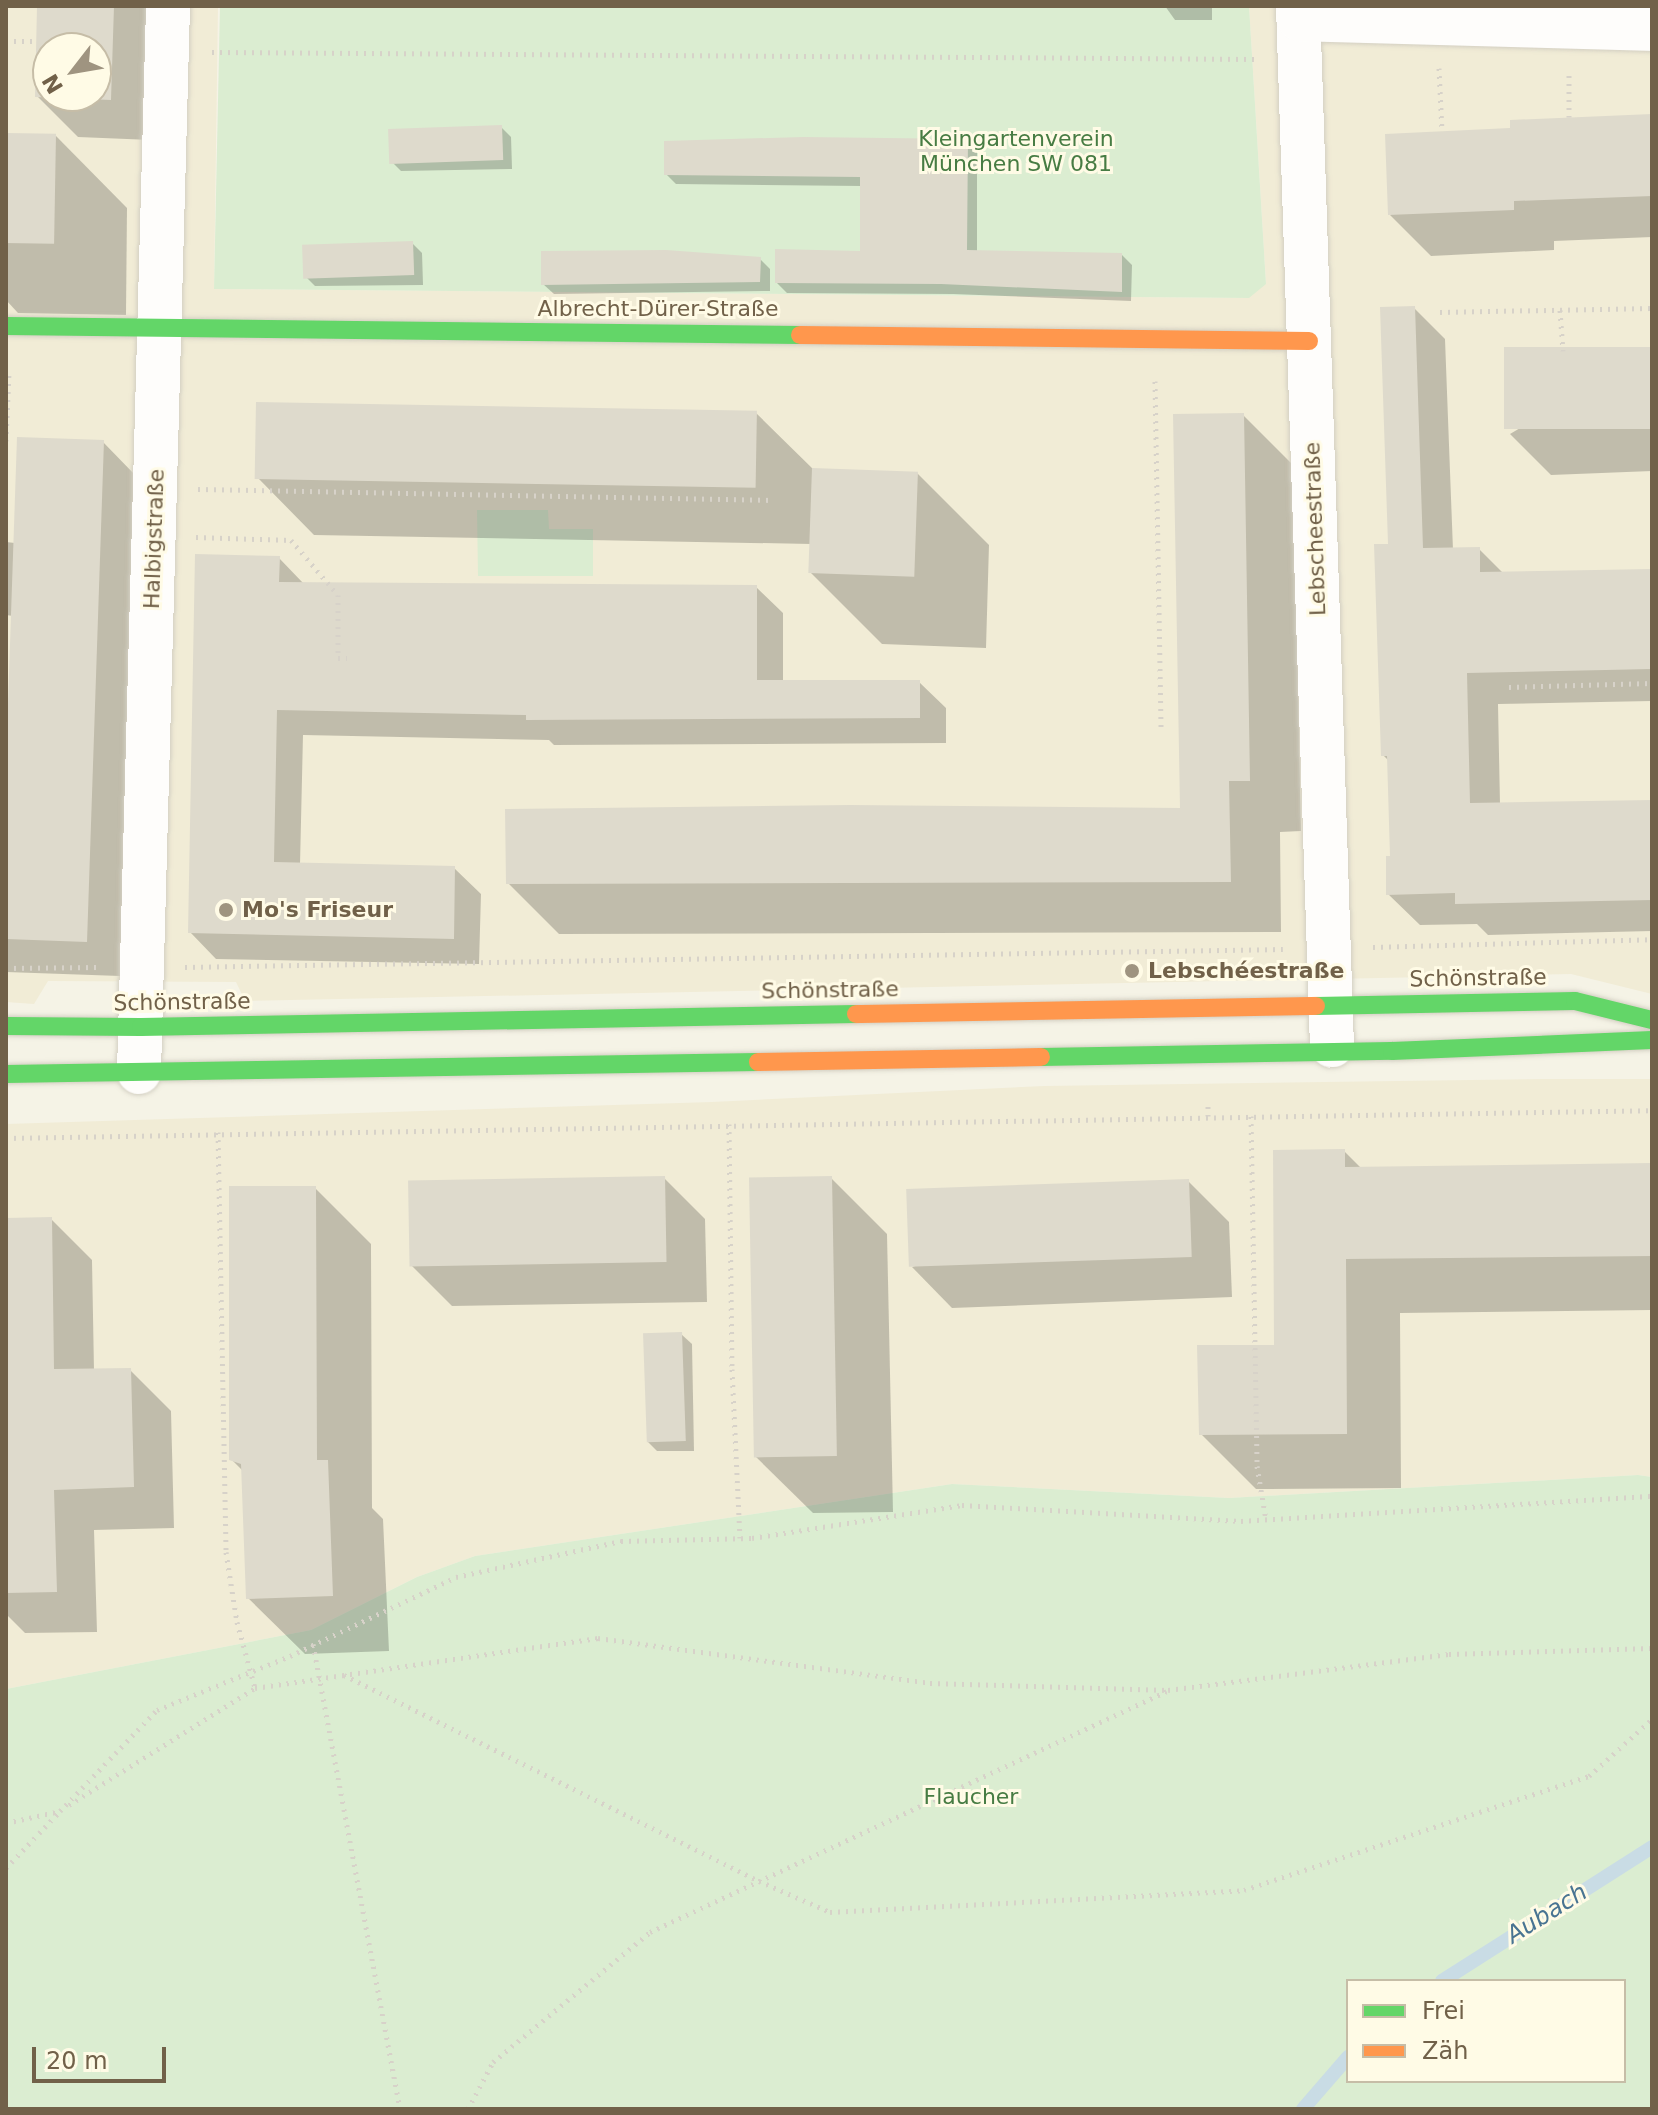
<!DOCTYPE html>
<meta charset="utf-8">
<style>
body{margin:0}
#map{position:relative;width:1658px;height:2115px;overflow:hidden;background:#f5f3e6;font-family:"DejaVu Sans",sans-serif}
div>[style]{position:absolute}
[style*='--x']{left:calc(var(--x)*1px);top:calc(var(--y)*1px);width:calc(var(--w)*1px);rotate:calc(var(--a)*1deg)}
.residential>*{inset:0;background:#f1ecd6}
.green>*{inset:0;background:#dbedd1}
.shadow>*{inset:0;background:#0003}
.stream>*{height:14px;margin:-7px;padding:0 7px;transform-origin:7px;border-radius:7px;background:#c9dce5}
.building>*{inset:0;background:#dedacc;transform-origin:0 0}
.path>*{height:5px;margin-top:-2.5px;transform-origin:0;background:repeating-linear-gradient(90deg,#d7d2c9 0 2px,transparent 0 8px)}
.roads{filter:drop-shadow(0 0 2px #d3cfc2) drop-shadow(0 0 2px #d3cfc2)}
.street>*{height:44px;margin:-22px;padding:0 22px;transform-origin:22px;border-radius:22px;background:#fefdfb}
.fast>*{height:18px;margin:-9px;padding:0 9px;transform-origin:9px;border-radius:9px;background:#63d668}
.slow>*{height:18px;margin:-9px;padding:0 9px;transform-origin:9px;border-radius:9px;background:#ff974d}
.dots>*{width:22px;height:22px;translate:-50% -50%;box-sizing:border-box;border:4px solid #fffbe6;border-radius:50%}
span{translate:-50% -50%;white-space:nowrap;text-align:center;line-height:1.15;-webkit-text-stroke:6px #fffbe6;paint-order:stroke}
.park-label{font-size:22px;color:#477c43}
.street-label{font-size:22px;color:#716149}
.poi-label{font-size:22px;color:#716149;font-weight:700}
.left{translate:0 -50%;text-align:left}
.water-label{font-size:24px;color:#497492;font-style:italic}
.frame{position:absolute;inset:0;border:8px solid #716149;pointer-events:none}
.legend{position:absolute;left:1346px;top:1979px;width:280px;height:104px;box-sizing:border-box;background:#fffbe6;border:2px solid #c6bda7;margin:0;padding:10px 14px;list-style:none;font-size:24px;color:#716149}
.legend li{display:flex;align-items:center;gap:16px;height:40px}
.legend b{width:40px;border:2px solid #c6bda7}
.north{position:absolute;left:32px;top:32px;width:80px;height:80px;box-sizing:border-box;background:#fffbe6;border:2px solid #c6bda7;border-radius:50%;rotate:239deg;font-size:22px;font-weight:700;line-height:32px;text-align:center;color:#716149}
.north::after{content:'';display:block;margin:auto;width:28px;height:36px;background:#9f9480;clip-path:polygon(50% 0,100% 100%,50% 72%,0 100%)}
.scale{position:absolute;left:32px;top:2047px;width:134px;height:36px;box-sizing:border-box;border:4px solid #716149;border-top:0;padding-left:10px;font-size:24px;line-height:28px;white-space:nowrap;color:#716149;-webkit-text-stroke:6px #fffbe6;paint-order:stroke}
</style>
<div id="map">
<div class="residential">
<i style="clip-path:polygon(evenodd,6px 6px,218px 6px,214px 289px,1248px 298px,1266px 283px,1249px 6px,1652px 6px,1652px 994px,1571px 974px,245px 1001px,236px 982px,48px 981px,34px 1004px,6px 1002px,6px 6px,48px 48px,96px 48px,96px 96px,48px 96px,48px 48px)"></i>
<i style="clip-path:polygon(1544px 1079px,1652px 1079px,1652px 1477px,1638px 1475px,1229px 1498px,952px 1484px,475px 1556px,417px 1577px,311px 1630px,6px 1689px,6px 1124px,712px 1102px,1044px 1086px)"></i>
</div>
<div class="green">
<i style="clip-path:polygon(220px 6px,1249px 6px,1266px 284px,1249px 298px,214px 289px)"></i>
<i style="clip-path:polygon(477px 510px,548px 510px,549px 529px,593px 529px,593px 576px,478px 576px)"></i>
<i style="clip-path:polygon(evenodd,1638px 1475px,1652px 1477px,1652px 2109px,6px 2109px,6px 1689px,311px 1630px,417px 1577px,475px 1556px,952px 1484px,1229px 1498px,1638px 1475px,1348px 1981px,1624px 1981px,1624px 2081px,1348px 2081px,1348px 1981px)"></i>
</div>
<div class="shadow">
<i style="clip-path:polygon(evenodd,39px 6px,155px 6px,151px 140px,78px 137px,37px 96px,39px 6px,48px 48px,96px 48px,96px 96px,48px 96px,48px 48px)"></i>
<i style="clip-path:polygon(1165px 6px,1212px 6px,1212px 20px,1175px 20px)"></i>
<i style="clip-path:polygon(1652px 116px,1652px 237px,1554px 241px,1554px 250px,1431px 256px,1390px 215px,1512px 130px)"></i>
<i style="clip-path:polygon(501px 127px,511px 137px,512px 169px,401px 171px,391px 161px)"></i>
<i style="clip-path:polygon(6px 135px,56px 136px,127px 208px,126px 315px,18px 313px,6px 300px)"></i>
<i style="clip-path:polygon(967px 141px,977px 152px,977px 252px,1122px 255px,1132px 265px,1131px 301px,953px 294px,787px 293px,777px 283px,862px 253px,862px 186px,676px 184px,666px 174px)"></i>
<i style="clip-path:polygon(412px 243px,422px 253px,423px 285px,315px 286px,305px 276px)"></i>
<i style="clip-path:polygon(760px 259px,770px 269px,770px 291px,554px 294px,543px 284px)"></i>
<i style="clip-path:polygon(1414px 308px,1445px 339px,1453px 550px,1479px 549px,1504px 574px,1652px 571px,1652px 701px,1498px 704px,1500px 804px,1652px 802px,1652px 931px,1488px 935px,1477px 924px,1420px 925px,1388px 894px,1392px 858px,1390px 762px,1383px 755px,1390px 545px)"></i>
<i style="clip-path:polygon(1652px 349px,1652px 471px,1551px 475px,1510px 434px)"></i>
<i style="clip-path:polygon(756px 413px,814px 470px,917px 473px,989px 545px,986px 648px,882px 644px,810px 572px,811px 544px,314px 535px,258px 478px)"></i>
<i style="clip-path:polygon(1243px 415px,1294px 466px,1301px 831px,1280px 832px,1281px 932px,559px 934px,508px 883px,1182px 810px)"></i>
<i style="clip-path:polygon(103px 442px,137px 477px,120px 976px,6px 972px,6px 827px,13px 616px,6px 615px,6px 542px,15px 543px)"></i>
<i style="clip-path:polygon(279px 558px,304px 584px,756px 587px,783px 613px,783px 682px,919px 682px,946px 708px,946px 743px,554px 745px,549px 740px,303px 735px,300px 865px,454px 868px,481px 894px,479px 964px,216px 959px,190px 932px)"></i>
<i style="clip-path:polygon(1344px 1151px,1362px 1169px,1652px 1166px,1652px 1310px,1400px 1313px,1401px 1488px,1256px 1489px,1201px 1434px,1276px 1347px)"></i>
<i style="clip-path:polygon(664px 1178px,705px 1219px,707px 1302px,452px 1306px,411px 1265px)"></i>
<i style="clip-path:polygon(831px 1178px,887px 1234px,893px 1512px,813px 1513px,756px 1457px)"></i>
<i style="clip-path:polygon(1188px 1181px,1229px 1222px,1232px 1297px,952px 1308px,912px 1267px)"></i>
<i style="clip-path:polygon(315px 1188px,371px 1244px,372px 1508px,383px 1519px,389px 1651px,305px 1654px,248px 1598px,243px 1471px,231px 1459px)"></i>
<i style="clip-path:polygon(51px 1219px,92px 1260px,94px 1370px,130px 1370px,171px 1411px,174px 1528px,94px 1530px,97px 1632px,25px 1633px,6px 1614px,6px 1220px)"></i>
<i style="clip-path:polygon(681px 1334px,692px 1344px,694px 1451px,657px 1451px,647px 1441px)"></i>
</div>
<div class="stream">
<i style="--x:1442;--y:1981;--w:249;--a:-32.5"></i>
<i style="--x:1303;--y:2109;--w:69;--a:-49.1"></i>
</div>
<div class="building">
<i style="clip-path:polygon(evenodd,37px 6px,114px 6px,111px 100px,35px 97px,37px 6px,48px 48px,96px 48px,96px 96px,48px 96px,48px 48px)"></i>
<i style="clip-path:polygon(1652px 114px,1652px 196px,1514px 201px,1514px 210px,1388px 215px,1385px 134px,1510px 128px,1510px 120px)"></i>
<i style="left:502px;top:125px;width:35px;height:114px;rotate:88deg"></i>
<i style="left:6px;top:133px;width:50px;height:110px;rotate:1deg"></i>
<i style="clip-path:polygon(803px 137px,968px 139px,967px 250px,1122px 253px,1122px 292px,941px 284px,775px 283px,775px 249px,860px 251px,860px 177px,664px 175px,664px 141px)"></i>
<i style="left:413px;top:241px;width:34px;height:111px;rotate:88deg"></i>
<i style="clip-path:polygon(666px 250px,761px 257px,760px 282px,541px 285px,541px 251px)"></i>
<i style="clip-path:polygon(1415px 306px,1423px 548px,1480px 547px,1480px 572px,1652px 569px,1652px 669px,1467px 673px,1470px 803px,1652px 800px,1652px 900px,1455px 904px,1455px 893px,1386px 895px,1386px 856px,1390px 856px,1387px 756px,1381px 756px,1374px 544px,1388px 544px,1380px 307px)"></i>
<i style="left:1652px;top:347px;width:82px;height:148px;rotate:90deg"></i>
<i style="left:256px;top:402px;width:501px;height:77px;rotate:1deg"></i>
<i style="clip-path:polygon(1244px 413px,1250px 781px,1229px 781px,1231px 882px,506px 884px,505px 809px,850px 805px,1180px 808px,1173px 414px)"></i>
<i style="clip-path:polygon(17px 437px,104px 440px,87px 942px,6px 939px,6px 763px)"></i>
<i style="left:812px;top:468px;width:106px;height:105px;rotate:2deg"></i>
<i style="clip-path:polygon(195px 554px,280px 556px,279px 582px,757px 585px,757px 680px,920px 680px,920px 718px,526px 720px,526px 715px,277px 710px,274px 862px,455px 866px,454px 939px,188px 933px)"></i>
<i style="clip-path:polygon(1345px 1149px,1345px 1167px,1652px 1163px,1652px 1256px,1346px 1259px,1347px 1434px,1199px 1435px,1197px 1345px,1274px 1345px,1273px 1150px)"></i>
<i style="left:665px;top:1176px;width:86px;height:257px;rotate:89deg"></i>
<i style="left:832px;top:1176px;width:280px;height:83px;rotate:89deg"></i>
<i style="left:1189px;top:1179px;width:78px;height:283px;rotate:88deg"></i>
<i style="clip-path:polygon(229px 1186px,316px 1186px,317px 1460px,328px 1460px,333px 1596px,246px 1599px,241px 1464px,229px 1460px)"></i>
<i style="clip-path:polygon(52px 1217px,54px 1369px,131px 1368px,134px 1487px,54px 1490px,57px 1592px,6px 1593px,6px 1218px)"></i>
<i style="left:682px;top:1332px;width:109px;height:39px;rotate:88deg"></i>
</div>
<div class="path">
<i style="--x:6;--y:41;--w:31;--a:0"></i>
<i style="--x:212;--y:52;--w:1042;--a:0.38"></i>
<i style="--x:1439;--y:68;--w:63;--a:87.3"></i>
<i style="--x:1569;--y:117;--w:47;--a:-90"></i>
<i style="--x:1560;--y:310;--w:41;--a:85.8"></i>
<i style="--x:1440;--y:312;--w:212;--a:-1.1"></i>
<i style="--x:1155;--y:381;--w:351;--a:89"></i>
<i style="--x:6;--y:441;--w:70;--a:-87.5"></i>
<i style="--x:198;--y:489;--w:575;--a:1.1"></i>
<i style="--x:196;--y:537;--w:95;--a:1.8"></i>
<i style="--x:291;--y:540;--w:72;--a:49.5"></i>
<i style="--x:338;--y:595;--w:63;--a:90"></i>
<i style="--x:338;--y:658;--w:9;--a:0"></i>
<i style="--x:1509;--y:687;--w:143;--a:-1.6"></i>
<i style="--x:1373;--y:947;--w:279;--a:-1.6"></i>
<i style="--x:185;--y:967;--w:1098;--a:-0.94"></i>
<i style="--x:6;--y:968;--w:93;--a:-0.6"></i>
<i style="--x:1208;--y:1116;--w:13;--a:-90"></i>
<i style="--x:1251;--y:1116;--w:350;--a:89"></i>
<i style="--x:1257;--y:1466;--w:55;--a:80.5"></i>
<i style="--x:729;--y:1124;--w:245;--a:89.3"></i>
<i style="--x:732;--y:1369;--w:169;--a:87.3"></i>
<i style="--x:218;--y:1132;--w:420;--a:88.9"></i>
<i style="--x:226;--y:1552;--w:71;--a:81.1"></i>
<i style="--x:237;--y:1622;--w:68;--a:74.7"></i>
<i style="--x:6;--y:1138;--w:1646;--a:-0.97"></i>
<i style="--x:313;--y:1644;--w:473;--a:79.4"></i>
<i style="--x:344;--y:1675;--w:463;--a:26.4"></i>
<i style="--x:759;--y:1881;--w:77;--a:23.6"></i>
<i style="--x:830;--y:1912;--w:415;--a:-3"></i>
<i style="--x:1244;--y:1890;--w:363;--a:-18.3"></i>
<i style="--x:1589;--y:1776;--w:85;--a:-42.1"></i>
<i style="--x:69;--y:1805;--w:220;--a:-32.2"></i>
<i style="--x:255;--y:1688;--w:347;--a:-8.3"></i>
<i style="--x:598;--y:1638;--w:335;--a:7.7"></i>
<i style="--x:930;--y:1683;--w:238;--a:1.7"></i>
<i style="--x:1168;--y:1690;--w:283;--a:-7.3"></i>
<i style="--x:1449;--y:1654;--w:203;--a:-1.7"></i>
<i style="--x:6;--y:1823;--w:55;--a:-12.5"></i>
<i style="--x:60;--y:1811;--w:140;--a:-46.2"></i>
<i style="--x:157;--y:1710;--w:144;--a:-22.1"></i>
<i style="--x:290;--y:1656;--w:184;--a:-25.4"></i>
<i style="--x:456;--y:1577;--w:169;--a:-12.3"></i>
<i style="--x:621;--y:1541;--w:131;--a:-1.3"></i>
<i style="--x:752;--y:1538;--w:213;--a:-8.9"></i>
<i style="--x:962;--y:1505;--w:279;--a:3.3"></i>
<i style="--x:1241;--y:1521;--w:412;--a:-3.5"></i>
<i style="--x:6;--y:1868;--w:79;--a:-46.5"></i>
<i style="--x:468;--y:2109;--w:53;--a:-62"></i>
<i style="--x:493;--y:2062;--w:204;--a:-39.6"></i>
<i style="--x:650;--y:1932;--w:570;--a:-24.99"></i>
</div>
<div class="roads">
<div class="street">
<i style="--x:1298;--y:6;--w:1040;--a:88.13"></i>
<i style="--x:1299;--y:19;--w:353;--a:1.6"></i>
<i style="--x:139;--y:1072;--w:1066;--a:-88.44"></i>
</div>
<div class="fast">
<i style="--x:6;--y:326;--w:794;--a:0.65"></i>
<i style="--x:1316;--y:1006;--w:259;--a:-1.1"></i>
<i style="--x:1575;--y:1001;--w:79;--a:13.9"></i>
<i style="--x:6;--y:1026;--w:135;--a:0.4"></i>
<i style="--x:141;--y:1027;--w:715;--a:-1.04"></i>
<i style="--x:1041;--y:1057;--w:351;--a:-1"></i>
<i style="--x:1392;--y:1051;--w:260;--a:-2.4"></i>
<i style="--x:6;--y:1074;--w:752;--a:-0.91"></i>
</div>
<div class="slow">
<i style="--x:800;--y:335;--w:509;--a:0.68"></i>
<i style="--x:856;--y:1014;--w:460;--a:-1"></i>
<i style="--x:758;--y:1062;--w:283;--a:-1"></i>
</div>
</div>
<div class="dots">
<i style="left:226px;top:910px;background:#9f9480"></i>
<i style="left:1132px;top:971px;background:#9f9480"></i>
</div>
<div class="park-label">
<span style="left:1016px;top:151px">Kleingartenverein<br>München SW 081</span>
<span style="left:971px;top:1797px">Flaucher</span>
</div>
<div class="street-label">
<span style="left:658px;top:309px">Albrecht-Dürer-Straße</span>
<span style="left:1315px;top:529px;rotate:-92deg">Lebscheestraße</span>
<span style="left:154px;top:539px;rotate:-88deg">Halbigstraße</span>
<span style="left:1478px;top:978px;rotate:-1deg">Schönstraße</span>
<span style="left:830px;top:990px;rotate:-1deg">Schönstraße</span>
<span style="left:182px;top:1002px;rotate:-1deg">Schönstraße</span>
</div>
<div class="poi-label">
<span class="left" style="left:242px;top:910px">Mo's Friseur</span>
<span class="left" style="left:1148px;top:971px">Lebschéestraße</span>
</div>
<div class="water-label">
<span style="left:1547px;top:1914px;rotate:-32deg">Aubach</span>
</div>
<div class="frame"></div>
<ul class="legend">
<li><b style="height:10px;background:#63d668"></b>Frei</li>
<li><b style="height:10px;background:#ff974d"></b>Zäh</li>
</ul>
<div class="north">N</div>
<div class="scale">20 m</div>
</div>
